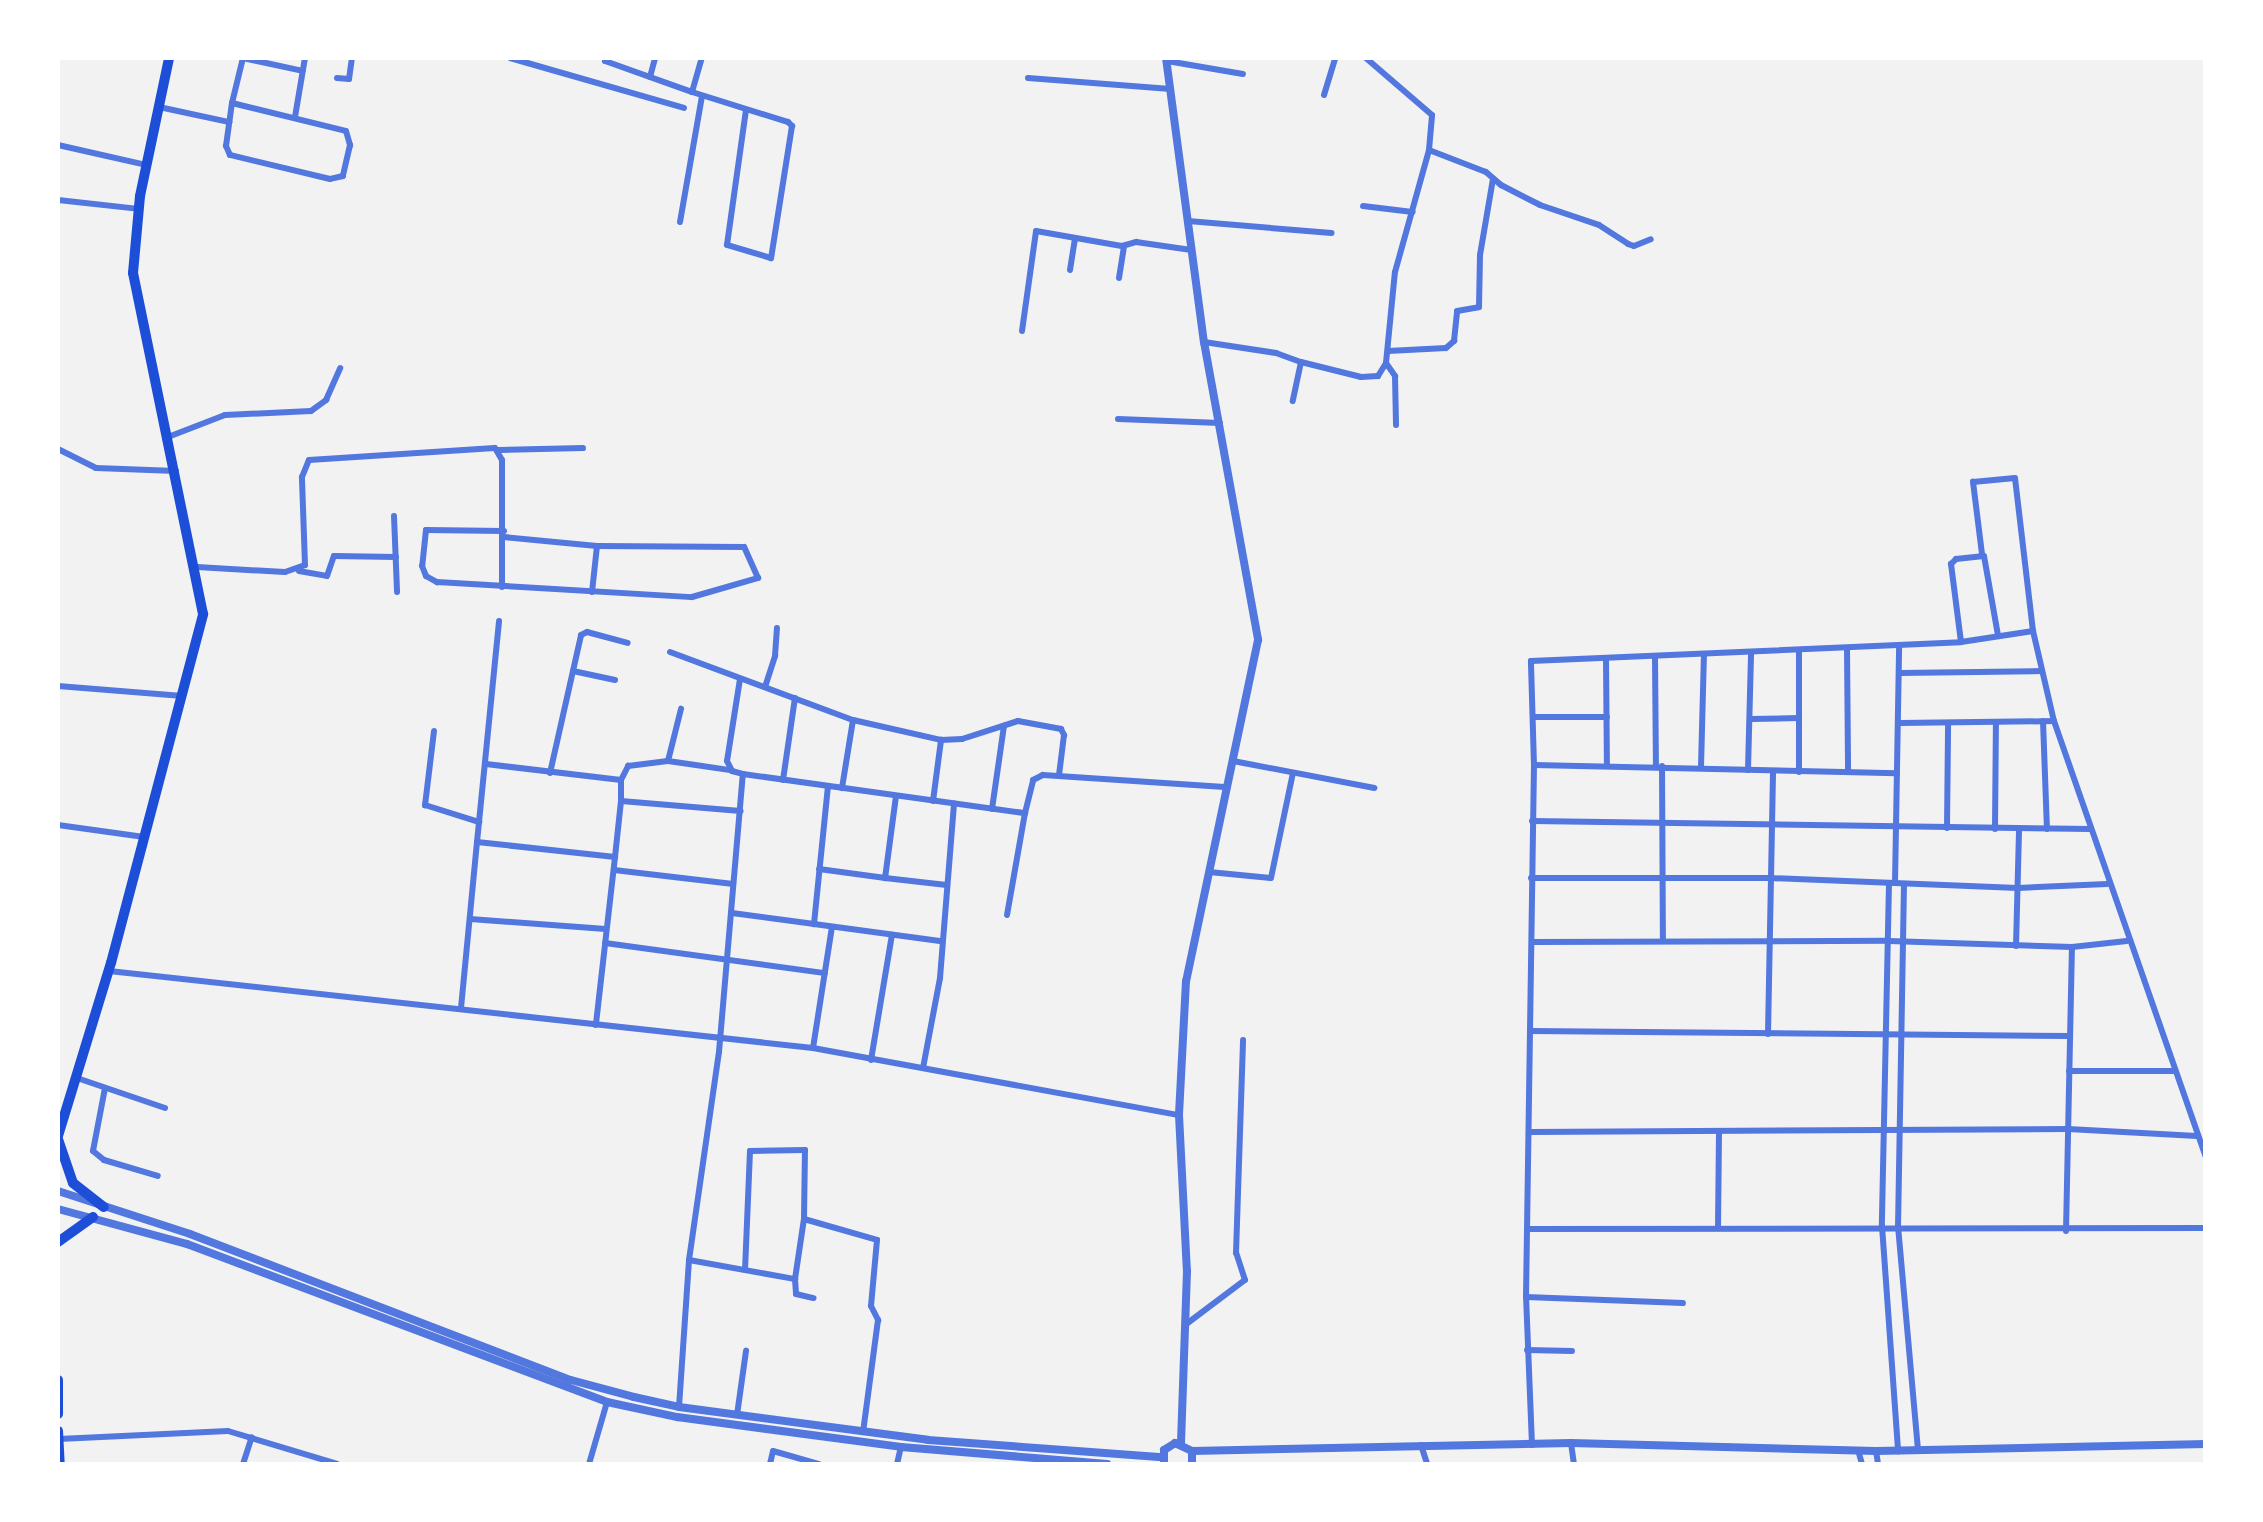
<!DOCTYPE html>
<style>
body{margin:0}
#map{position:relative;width:2263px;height:1522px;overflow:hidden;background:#f2f2f2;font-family:Barlow,sans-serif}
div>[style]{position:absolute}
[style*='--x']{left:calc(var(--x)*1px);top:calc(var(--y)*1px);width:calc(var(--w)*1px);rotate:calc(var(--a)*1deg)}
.minor>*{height:6px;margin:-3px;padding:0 3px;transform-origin:3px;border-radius:3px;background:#5277de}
.tertiary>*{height:8px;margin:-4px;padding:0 4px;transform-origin:4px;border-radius:4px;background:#5277de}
.primary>*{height:10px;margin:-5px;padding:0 5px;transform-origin:5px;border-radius:5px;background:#1d4ed8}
span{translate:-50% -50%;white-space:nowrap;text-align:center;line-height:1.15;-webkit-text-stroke:8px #fff;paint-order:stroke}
.frame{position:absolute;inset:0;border:60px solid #fff;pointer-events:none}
</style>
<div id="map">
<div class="minor">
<i style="--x:510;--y:58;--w:181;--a:16"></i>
<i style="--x:606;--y:58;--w:3;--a:108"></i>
<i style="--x:605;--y:61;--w:92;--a:19.6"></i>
<i style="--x:692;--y:92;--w:35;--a:-74"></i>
<i style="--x:1167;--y:61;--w:77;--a:9.7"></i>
<i style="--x:650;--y:77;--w:20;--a:-75"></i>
<i style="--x:337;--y:78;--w:12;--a:5"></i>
<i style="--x:349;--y:79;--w:21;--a:-82"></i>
<i style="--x:1028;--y:78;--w:143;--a:4.4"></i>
<i style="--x:692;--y:92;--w:101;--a:17.4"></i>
<i style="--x:788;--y:122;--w:6;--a:45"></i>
<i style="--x:792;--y:126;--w:134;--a:99"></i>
<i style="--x:771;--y:258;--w:46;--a:-163.5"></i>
<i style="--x:727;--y:245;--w:136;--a:-82"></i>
<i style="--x:1324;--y:95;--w:39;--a:-73"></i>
<i style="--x:232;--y:103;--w:117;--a:13.8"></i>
<i style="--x:346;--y:131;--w:15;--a:74"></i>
<i style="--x:350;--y:145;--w:32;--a:103"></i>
<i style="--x:343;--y:176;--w:13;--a:167"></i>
<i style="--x:330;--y:179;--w:103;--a:-166.5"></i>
<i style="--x:230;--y:155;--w:10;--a:-114"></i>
<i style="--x:226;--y:146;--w:43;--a:-82.1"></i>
<i style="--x:232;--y:103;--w:46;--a:-76.3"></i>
<i style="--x:243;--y:58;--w:61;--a:12.2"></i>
<i style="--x:159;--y:107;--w:72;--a:12.1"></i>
<i style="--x:295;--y:117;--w:60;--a:-80.4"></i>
<i style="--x:58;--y:145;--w:90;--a:12.8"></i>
<i style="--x:1429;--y:150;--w:61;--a:21.1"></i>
<i style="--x:1486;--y:172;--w:20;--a:41"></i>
<i style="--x:1501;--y:185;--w:44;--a:27.1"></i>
<i style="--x:1540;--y:205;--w:62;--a:18.7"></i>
<i style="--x:1599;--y:225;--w:35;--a:33"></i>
<i style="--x:1628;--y:244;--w:6;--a:18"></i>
<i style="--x:1634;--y:246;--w:18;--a:-22"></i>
<i style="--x:58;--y:200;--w:81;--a:6.3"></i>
<i style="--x:1363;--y:206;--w:50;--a:6.8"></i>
<i style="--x:1188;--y:221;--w:144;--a:4.8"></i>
<i style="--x:680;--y:222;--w:128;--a:-80.1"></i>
<i style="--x:1070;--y:270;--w:32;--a:-81"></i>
<i style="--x:1119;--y:278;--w:32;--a:-81"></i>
<i style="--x:1022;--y:331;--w:101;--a:-82"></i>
<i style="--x:1036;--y:231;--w:87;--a:9.9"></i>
<i style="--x:1122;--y:246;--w:15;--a:-16"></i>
<i style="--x:1136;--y:242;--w:56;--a:8.3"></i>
<i style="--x:1204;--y:342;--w:73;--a:8.7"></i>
<i style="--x:1276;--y:353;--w:27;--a:20"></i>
<i style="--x:1301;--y:362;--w:40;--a:102"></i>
<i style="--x:1388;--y:351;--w:58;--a:-3"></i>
<i style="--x:1446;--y:348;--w:11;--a:-41"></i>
<i style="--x:1454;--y:341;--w:30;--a:-84"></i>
<i style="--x:1457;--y:311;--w:22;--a:-10"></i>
<i style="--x:1479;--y:307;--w:52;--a:-88.9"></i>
<i style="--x:1480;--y:255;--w:77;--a:-80.3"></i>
<i style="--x:1301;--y:362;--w:62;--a:14"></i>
<i style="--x:1361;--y:377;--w:17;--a:-3"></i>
<i style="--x:1378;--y:376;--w:15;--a:-58"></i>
<i style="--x:1386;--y:363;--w:91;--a:-84.4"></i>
<i style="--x:1395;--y:272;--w:127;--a:-74.4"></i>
<i style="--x:1429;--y:150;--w:35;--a:-85"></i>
<i style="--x:1432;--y:115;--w:87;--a:-139.2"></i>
<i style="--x:1386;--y:363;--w:16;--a:55"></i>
<i style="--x:1395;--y:376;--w:49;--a:88.8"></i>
<i style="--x:1118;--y:419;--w:102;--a:2.2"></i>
<i style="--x:168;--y:437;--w:61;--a:-21.1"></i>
<i style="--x:225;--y:415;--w:86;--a:-2.7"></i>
<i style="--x:311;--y:411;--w:19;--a:-36"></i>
<i style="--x:326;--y:400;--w:35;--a:-66"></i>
<i style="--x:58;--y:449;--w:42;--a:26.6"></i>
<i style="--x:96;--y:468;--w:80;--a:2.1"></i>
<i style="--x:498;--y:450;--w:85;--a:-1.3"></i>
<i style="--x:394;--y:516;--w:76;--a:87.7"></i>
<i style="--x:504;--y:531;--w:78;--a:-179.3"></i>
<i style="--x:426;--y:530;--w:36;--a:96"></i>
<i style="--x:422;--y:566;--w:11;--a:68"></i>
<i style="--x:426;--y:576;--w:13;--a:29"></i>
<i style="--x:437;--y:582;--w:255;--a:3.4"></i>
<i style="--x:692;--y:597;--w:69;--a:-16.1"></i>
<i style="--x:758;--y:578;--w:34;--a:-114"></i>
<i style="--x:744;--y:547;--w:147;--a:-179.6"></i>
<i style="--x:597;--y:546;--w:93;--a:-174.5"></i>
<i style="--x:1982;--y:554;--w:73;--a:-97.1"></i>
<i style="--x:1973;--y:482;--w:42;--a:-5.4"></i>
<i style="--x:2015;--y:478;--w:154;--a:83.3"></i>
<i style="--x:2033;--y:631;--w:92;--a:76.9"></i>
<i style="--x:2054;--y:721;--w:463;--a:70.8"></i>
<i style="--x:197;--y:567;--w:88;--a:3.3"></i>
<i style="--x:285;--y:572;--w:21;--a:-19"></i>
<i style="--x:305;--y:565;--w:88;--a:-92"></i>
<i style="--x:302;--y:477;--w:18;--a:-68"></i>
<i style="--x:309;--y:460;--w:186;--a:-3.7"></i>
<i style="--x:495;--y:448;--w:14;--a:60"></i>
<i style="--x:502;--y:460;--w:127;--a:90"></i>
<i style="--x:299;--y:571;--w:28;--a:10"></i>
<i style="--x:327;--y:576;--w:21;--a:-71"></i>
<i style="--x:334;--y:556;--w:62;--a:0.9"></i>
<i style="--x:592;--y:592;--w:46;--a:-83.8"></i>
<i style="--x:1961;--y:642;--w:79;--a:-97.3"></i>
<i style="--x:1951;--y:564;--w:7;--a:-45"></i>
<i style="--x:1956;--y:559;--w:28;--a:-6"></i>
<i style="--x:1984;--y:556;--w:80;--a:80"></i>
<i style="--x:1847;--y:648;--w:124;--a:89.5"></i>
<i style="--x:1799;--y:651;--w:121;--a:90"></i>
<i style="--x:670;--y:652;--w:195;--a:20.4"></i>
<i style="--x:853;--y:720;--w:69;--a:99.2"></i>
<i style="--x:1655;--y:658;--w:107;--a:89.5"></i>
<i style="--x:1606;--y:659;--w:105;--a:89.5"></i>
<i style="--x:573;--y:671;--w:43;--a:12.1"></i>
<i style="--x:1900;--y:673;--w:142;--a:-0.8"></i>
<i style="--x:740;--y:679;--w:83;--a:99"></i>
<i style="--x:727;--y:761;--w:11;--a:63"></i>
<i style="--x:732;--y:771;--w:11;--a:15"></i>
<i style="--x:743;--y:774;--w:285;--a:7.9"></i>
<i style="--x:1025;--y:813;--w:34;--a:-76"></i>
<i style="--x:1033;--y:780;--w:11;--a:-27"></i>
<i style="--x:1043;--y:775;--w:182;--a:3.8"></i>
<i style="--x:58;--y:686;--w:125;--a:4.6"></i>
<i style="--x:765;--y:687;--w:33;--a:-72"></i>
<i style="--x:775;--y:656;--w:28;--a:-86"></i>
<i style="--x:1534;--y:717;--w:73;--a:0"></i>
<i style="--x:1752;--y:719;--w:47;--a:-1.2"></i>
<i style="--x:853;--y:720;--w:90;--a:12.8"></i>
<i style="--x:941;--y:740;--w:21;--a:-3"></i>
<i style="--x:962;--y:739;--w:59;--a:-17.8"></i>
<i style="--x:1018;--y:721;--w:44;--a:10.5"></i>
<i style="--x:1061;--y:729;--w:7;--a:63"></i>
<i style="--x:1064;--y:735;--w:40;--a:97.1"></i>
<i style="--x:2043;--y:721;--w:108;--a:87.9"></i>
<i style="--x:1900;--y:723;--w:154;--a:-0.7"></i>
<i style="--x:434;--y:731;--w:75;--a:96.9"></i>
<i style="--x:425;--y:805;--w:57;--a:17.5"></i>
<i style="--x:668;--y:761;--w:54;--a:-76"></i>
<i style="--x:1233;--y:761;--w:144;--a:10.8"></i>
<i style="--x:486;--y:764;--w:136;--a:6.8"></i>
<i style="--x:621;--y:780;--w:21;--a:90"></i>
<i style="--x:1534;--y:765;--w:363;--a:1.3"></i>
<i style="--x:1662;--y:766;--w:173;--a:89.7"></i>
<i style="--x:1701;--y:767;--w:111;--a:-88.5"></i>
<i style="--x:1748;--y:770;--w:116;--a:-88.5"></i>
<i style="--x:550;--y:773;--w:141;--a:-77.3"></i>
<i style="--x:581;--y:635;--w:7;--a:-27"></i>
<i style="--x:587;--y:632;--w:42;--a:15"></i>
<i style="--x:621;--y:780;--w:16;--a:-63"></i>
<i style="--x:628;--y:766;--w:40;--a:-7.1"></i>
<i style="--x:668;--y:761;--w:63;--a:8.3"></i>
<i style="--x:783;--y:780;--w:83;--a:-81.7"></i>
<i style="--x:828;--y:786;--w:139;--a:95.8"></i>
<i style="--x:814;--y:924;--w:127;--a:7.7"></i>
<i style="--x:896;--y:796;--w:83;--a:97.6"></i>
<i style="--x:885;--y:878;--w:62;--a:6.4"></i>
<i style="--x:933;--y:801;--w:62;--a:-82.5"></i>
<i style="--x:992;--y:809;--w:84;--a:-81.8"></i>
<i style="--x:1532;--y:821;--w:558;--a:0.82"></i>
<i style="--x:58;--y:825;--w:87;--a:7.9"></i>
<i style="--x:1947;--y:828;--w:104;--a:-89.4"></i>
<i style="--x:1995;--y:829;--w:105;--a:-89.5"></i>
<i style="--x:477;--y:842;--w:222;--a:-84.3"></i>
<i style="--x:615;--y:857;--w:56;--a:-83.9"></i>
<i style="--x:621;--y:801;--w:120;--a:4.8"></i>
<i style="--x:819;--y:869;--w:67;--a:7.8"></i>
<i style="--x:614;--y:870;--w:120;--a:6.7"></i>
<i style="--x:1209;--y:872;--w:62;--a:5.5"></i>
<i style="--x:1271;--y:878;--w:107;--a:-78.2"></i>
<i style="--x:1531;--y:878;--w:238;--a:0"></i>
<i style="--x:1769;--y:878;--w:249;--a:2.3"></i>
<i style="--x:2018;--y:888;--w:89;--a:-2.6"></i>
<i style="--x:1889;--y:883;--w:343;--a:91.2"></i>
<i style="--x:1882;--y:1226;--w:226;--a:85.9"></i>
<i style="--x:1895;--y:883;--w:237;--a:-89"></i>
<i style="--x:1904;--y:884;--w:342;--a:91"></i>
<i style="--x:1898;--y:1226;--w:226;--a:84.9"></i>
<i style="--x:732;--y:913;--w:83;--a:7.6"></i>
<i style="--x:1007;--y:915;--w:104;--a:-80"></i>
<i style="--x:470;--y:919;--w:136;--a:4.2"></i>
<i style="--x:1532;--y:942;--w:357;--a:-0.2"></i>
<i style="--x:1889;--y:941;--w:183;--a:1.9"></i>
<i style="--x:2072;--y:947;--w:55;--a:-6.2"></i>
<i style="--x:605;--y:943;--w:222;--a:7.8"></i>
<i style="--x:2016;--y:946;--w:117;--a:-88.5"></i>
<i style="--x:109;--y:971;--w:708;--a:6.24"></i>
<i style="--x:813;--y:1048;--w:372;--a:10.4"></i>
<i style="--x:461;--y:1008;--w:167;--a:-84.5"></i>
<i style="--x:477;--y:842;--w:139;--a:6.2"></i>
<i style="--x:615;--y:857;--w:169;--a:96.5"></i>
<i style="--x:1530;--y:1031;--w:540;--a:0.53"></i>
<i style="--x:1768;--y:1034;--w:262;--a:-88.9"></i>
<i style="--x:813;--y:1048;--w:122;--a:-81.1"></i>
<i style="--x:871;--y:1060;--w:127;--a:-80.5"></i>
<i style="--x:923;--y:1068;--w:92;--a:-79.3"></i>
<i style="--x:940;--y:978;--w:175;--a:-85.4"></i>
<i style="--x:2069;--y:1071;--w:106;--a:0"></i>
<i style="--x:77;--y:1078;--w:93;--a:18.8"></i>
<i style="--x:105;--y:1088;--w:64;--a:100.8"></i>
<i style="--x:93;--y:1151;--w:14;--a:39"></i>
<i style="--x:104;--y:1160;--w:56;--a:16.5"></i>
<i style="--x:1531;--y:1132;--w:537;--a:-0.32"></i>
<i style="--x:2068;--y:1129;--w:129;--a:3.1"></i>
<i style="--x:804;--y:1219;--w:76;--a:16"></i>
<i style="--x:877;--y:1240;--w:66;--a:95.2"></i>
<i style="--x:871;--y:1306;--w:16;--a:63"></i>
<i style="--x:878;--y:1320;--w:113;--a:97.6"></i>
<i style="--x:1718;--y:1228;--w:97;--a:-89.4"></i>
<i style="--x:1527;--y:1229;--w:679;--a:-0.08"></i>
<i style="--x:2066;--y:1231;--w:284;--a:-88.8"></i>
<i style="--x:689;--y:1260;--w:108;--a:10.2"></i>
<i style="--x:795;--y:1279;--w:61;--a:-81.5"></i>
<i style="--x:804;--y:1219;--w:69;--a:-89.2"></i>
<i style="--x:805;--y:1150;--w:55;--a:179"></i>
<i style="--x:750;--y:1151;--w:119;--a:92.4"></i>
<i style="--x:795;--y:1279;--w:15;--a:86"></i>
<i style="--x:796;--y:1294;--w:18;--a:13"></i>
<i style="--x:1526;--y:1297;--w:157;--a:2.2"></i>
<i style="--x:1185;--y:1325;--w:75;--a:-36.9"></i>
<i style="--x:1245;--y:1280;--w:28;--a:-108"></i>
<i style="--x:1236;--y:1253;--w:213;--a:-88.1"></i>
<i style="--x:1527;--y:1350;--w:45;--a:1.3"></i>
<i style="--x:679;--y:1407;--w:147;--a:-86.1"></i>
<i style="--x:689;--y:1260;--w:210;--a:-81.8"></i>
<i style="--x:719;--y:1052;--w:279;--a:-85.1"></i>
<i style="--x:737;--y:1415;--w:65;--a:-82"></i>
<i style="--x:59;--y:1439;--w:169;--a:-2.7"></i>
<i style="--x:228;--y:1431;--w:114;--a:16.8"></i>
<i style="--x:1571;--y:1443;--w:21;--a:82"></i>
<i style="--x:1421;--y:1445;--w:20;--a:72"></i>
<i style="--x:1532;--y:1445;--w:148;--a:-92.3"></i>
<i style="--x:1526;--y:1297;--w:532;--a:-89.14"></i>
<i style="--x:1534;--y:765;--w:104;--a:-91.7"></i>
<i style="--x:1531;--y:661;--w:430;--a:-2.5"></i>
<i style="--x:1961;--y:642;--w:73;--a:-8.7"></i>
<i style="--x:1858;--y:1450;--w:15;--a:74"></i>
<i style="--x:1876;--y:1451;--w:13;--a:81"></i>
<i style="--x:243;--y:1464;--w:28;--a:-72"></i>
<i style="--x:589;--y:1464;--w:65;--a:-73.8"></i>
<i style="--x:770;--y:1464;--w:13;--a:-77"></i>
<i style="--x:773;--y:1451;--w:48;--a:15.8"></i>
<i style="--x:897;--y:1464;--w:17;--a:-77"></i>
</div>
<div class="tertiary">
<i style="--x:1166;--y:58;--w:287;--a:82.4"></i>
<i style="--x:1204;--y:342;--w:303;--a:79.7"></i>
<i style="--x:1258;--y:640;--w:349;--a:101.9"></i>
<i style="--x:1186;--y:981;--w:134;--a:93"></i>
<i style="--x:1179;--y:1115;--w:156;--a:87.1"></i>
<i style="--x:1187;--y:1271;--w:172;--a:92"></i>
<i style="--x:58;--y:1191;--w:139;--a:18"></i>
<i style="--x:190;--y:1234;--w:408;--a:21"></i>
<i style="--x:571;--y:1380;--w:65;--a:15.1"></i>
<i style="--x:634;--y:1397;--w:46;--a:12.5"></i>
<i style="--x:679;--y:1407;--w:251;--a:7.5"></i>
<i style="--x:928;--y:1440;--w:235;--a:4.2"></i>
<i style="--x:58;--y:1209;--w:134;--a:15.2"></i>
<i style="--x:187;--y:1244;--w:449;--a:20.6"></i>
<i style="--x:607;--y:1402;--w:72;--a:12.1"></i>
<i style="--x:677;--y:1417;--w:226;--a:7.6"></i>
<i style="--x:901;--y:1447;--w:207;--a:4.7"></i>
<i style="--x:1192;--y:1451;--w:379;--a:-1.2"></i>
<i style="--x:1571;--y:1443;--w:305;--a:1.5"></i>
<i style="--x:1876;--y:1451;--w:330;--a:-1.2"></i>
<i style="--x:1164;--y:1464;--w:14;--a:-90"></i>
<i style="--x:1164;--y:1450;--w:13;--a:-32"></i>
<i style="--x:1175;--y:1443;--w:19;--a:25"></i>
<i style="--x:1192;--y:1451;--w:13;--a:90"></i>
</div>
<div class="primary">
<i style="--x:58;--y:1136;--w:181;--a:-73"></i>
<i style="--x:111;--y:963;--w:361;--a:-75.2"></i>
<i style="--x:203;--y:614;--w:348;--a:-101.6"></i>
<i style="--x:133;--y:273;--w:77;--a:-84.8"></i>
<i style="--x:140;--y:196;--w:141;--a:-78.1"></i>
<i style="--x:58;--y:1139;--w:46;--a:71.2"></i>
<i style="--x:73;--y:1183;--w:39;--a:38"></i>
<i style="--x:58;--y:1242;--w:43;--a:-35.5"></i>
<i style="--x:58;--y:1380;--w:34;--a:90"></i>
<i style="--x:58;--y:1431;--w:33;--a:87"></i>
</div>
<div class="frame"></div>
</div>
